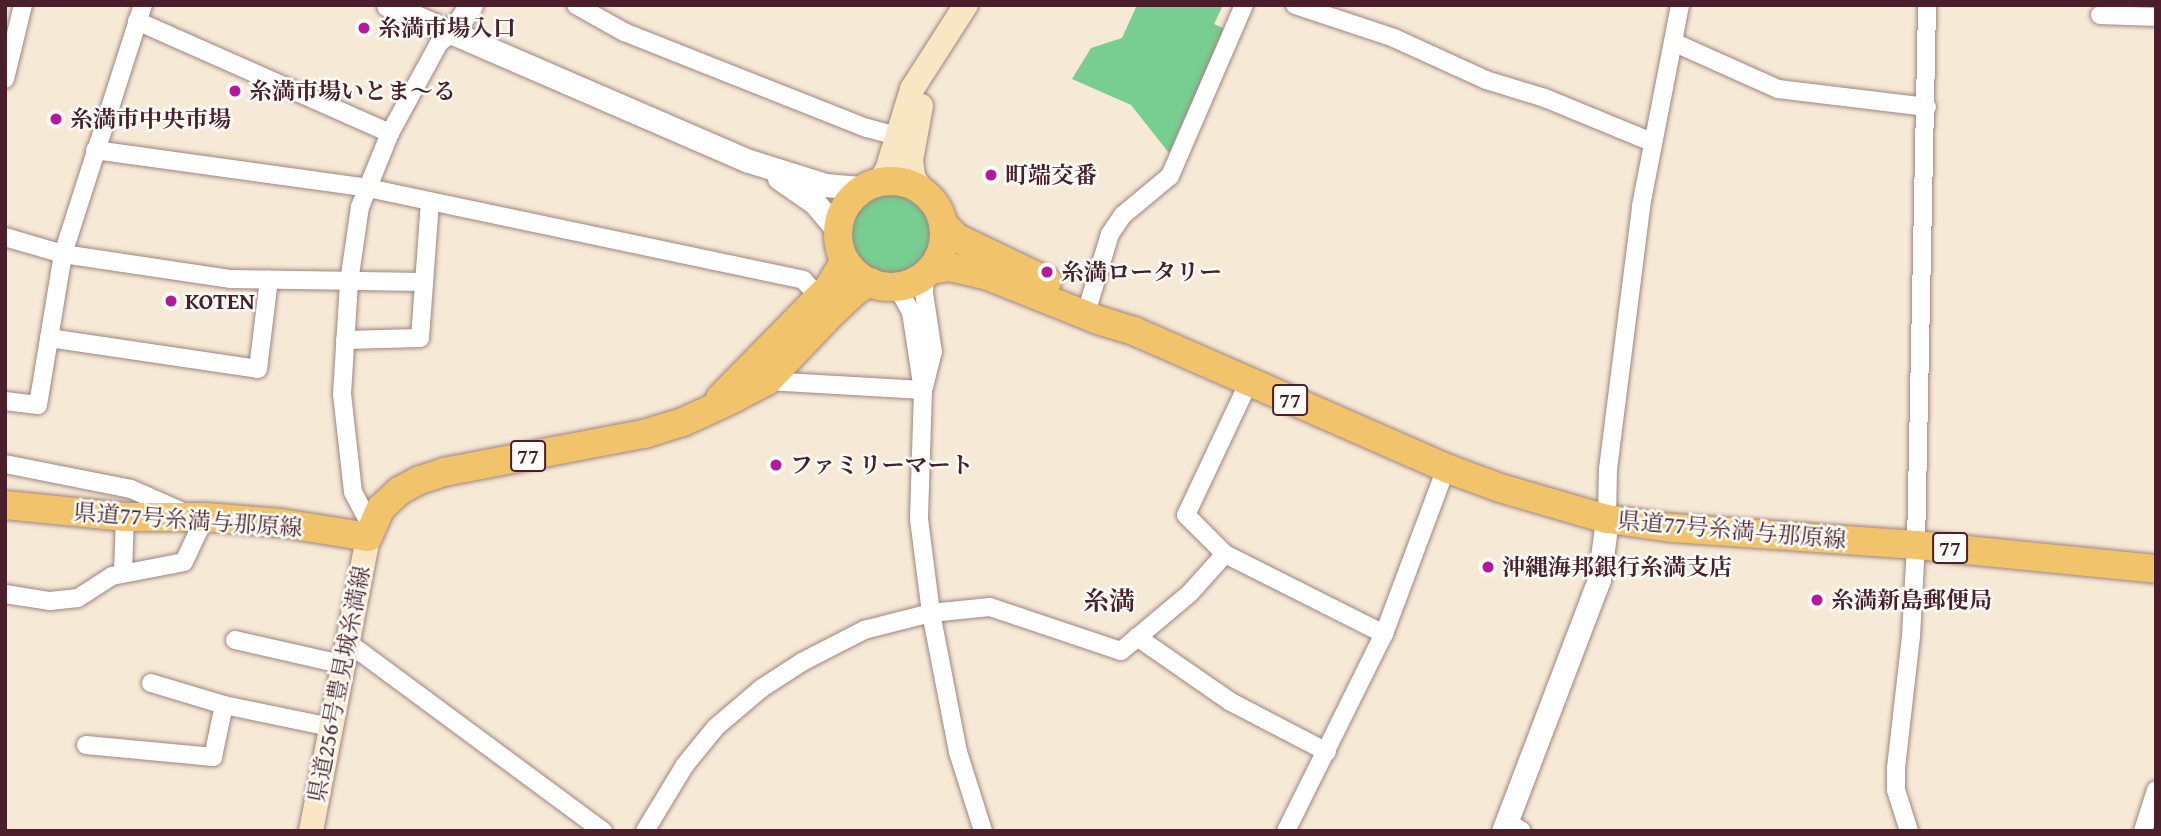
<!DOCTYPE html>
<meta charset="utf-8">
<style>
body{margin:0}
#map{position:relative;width:2161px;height:836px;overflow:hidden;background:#f6e9d5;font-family:"Gentium Book Plus","Noto Serif JP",serif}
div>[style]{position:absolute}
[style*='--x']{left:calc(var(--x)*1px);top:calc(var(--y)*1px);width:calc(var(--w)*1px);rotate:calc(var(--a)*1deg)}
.green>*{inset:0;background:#78cd90}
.round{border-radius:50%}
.roads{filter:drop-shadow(0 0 2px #a08480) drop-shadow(0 0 2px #a08480)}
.minor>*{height:18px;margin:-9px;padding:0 9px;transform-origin:9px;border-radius:9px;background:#fff}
.tertiary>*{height:23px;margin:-11.5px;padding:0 11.5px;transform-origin:11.5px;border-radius:11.5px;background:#fff}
.secondary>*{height:24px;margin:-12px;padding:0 12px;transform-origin:12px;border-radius:12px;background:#f9e7c3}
.primary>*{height:28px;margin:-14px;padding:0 14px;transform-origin:14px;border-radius:14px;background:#f1c36a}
.primary>.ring{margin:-14px;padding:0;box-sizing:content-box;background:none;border:28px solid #f1c36a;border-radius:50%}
.dots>*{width:19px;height:19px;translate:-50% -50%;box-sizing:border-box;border:4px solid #fdfcf7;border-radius:50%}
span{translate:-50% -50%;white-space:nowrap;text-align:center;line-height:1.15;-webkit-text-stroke:5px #fdfcf7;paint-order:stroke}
.shield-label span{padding:2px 5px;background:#fdfcf7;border:2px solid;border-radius:5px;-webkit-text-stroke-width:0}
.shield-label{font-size:21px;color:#4a1f2b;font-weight:700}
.poi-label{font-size:23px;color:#4a1f2b;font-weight:700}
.left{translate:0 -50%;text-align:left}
.street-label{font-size:23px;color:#4a1f2b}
.quarter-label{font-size:26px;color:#4a1f2b;font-weight:700}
.frame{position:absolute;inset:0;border:7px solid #4a1f2b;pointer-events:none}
</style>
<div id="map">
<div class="green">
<i style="clip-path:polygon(1137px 5px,1223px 5px,1214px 24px,1225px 29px,1169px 153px,1131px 105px,1072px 79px,1091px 48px,1122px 38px)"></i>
<i class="round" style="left:848px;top:190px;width:86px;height:86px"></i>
</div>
<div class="roads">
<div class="minor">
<i style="--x:576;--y:5;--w:55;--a:29.4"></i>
<i style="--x:624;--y:32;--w:261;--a:21.6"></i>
<i style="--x:867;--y:128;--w:30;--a:15"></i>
<i style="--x:1295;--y:5;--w:104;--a:18.4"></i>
<i style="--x:1394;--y:38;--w:101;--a:24.5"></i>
<i style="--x:1486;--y:80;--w:62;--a:17"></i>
<i style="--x:1545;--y:98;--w:116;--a:22.4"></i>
<i style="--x:2100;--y:15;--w:56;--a:2"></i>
<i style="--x:137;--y:21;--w:277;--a:23.9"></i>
<i style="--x:1673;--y:42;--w:115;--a:24.1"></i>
<i style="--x:1778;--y:89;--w:150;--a:6.9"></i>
<i style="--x:5;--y:79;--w:76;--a:-76.3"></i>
<i style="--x:95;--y:150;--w:276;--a:7.9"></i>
<i style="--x:368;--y:188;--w:445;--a:11.9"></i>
<i style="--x:803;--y:280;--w:24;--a:45"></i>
<i style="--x:5;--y:237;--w:60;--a:16.3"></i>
<i style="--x:63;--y:254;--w:170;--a:8.5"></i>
<i style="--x:231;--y:279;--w:193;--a:0.9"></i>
<i style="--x:897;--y:286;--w:30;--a:62"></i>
<i style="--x:911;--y:312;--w:79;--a:81.3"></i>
<i style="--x:923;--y:390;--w:129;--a:91.8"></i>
<i style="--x:919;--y:519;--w:95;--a:82.7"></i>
<i style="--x:931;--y:613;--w:142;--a:79"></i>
<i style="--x:958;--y:752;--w:83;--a:72.4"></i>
<i style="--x:1089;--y:303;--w:72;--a:-73.1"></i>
<i style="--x:1110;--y:234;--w:23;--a:-56"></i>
<i style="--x:1123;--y:215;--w:61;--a:-39.7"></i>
<i style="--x:1170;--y:176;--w:186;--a:-66.6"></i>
<i style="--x:49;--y:338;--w:211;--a:8.4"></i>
<i style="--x:258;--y:369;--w:90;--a:-83"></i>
<i style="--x:345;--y:340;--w:75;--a:-1.5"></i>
<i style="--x:420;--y:338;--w:136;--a:-85.8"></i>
<i style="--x:767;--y:381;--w:156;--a:3.3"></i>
<i style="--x:924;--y:387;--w:36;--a:-76"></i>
<i style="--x:933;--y:352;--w:60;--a:-98.7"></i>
<i style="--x:924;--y:293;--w:19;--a:-87"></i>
<i style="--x:5;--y:401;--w:33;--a:7"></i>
<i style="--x:38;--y:405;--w:153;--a:-80.6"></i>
<i style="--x:63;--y:254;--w:262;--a:-72.2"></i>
<i style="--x:5;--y:464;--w:128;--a:11.2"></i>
<i style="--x:131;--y:489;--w:57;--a:23.9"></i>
<i style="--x:1607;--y:519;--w:50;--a:-88.9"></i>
<i style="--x:1608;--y:469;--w:265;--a:-82.8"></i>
<i style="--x:1641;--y:206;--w:205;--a:-79"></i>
<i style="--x:372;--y:528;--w:41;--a:-117.8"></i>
<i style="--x:353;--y:492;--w:99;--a:-96.4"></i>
<i style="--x:342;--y:394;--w:112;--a:-86.4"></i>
<i style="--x:349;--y:282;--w:76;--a:-81.7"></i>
<i style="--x:360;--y:207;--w:80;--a:-67.9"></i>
<i style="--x:390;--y:133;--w:102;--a:-61.4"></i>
<i style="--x:439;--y:43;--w:16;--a:-38"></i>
<i style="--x:1225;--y:554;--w:178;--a:26.7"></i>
<i style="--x:123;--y:573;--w:56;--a:-88"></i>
<i style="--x:5;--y:594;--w:46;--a:8.8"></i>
<i style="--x:50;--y:601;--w:28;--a:-6"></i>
<i style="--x:78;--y:598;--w:40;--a:-32.9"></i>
<i style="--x:112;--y:576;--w:73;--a:-11"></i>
<i style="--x:184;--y:562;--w:50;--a:-65"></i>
<i style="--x:1137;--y:637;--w:114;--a:34.7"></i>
<i style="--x:1231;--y:702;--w:108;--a:27.5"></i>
<i style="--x:235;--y:640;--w:109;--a:12.8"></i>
<i style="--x:346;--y:641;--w:320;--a:36.5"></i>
<i style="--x:151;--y:683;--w:76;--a:16.8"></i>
<i style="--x:224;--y:705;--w:108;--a:11.7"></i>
<i style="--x:86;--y:745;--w:128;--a:5.4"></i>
<i style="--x:213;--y:757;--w:53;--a:-78.1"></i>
<i style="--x:1507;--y:822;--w:17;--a:31"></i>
<i style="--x:645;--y:831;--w:77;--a:-58.8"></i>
<i style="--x:685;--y:765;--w:49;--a:-50.8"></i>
<i style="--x:716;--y:727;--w:60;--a:-40.3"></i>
<i style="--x:762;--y:688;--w:48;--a:-33"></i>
<i style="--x:802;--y:662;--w:70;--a:-27.3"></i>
<i style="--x:864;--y:630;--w:69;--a:-14.2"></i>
<i style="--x:931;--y:613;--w:59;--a:-5.8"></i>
<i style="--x:990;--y:607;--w:138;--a:18.6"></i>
<i style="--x:1121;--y:651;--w:90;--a:-40"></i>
<i style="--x:1190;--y:593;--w:52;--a:-48.1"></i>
<i style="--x:1225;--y:554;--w:55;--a:-135"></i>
<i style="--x:1186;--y:515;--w:147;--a:-64.7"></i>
<i style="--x:1286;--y:831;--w:220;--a:-63.6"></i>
<i style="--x:1384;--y:634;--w:177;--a:-69.5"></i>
<i style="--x:1909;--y:831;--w:43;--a:-107.6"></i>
<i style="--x:1896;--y:790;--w:22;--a:-90"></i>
<i style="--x:1896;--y:768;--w:133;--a:-83.5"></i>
<i style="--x:1911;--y:636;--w:91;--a:-86.9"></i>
<i style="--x:1916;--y:545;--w:540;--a:-88.83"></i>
<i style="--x:2143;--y:831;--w:43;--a:-72.4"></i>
</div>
<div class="tertiary">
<i style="--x:388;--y:5;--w:393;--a:23.4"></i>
<i style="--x:749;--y:161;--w:80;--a:17.5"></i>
<i style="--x:825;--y:185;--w:38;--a:5"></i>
<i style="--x:452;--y:33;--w:34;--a:-56"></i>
<i style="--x:779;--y:178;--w:44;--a:34.8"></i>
<i style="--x:815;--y:203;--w:35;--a:50"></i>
<i style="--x:1503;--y:831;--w:269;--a:-69.1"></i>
<i style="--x:1599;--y:580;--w:62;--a:-82.5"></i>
</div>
<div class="secondary">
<i style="--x:879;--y:182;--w:14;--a:-56"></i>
<i style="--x:887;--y:170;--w:85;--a:-72.8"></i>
<i style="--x:912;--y:89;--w:100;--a:-57.3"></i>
<i style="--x:921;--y:190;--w:16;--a:-120"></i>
<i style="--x:913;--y:176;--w:16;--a:-97"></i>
<i style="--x:911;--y:160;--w:55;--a:-79.5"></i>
<i style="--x:311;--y:831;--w:299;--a:-79"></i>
</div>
<div class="primary">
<i class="ring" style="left:838px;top:181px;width:78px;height:78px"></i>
<i style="--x:943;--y:224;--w:20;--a:45"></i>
<i style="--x:957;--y:238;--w:100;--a:25.5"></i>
<i style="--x:931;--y:270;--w:19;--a:-9"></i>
<i style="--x:950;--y:267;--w:39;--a:13"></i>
<i style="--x:988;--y:276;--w:118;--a:21.8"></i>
<i style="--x:1098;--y:320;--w:38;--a:17"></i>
<i style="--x:1134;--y:331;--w:341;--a:23.7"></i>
<i style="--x:1446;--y:468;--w:58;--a:20.3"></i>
<i style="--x:1500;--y:488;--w:111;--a:16.2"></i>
<i style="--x:1607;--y:519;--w:67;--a:7.8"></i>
<i style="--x:1673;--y:528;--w:244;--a:4"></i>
<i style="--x:1916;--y:545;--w:241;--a:5.7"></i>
<i style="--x:720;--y:398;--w:156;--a:-45.5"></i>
<i style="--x:829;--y:287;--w:31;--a:-59"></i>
<i style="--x:5;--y:505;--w:121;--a:5.7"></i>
<i style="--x:125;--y:517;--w:80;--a:0"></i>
<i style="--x:205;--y:517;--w:76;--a:4.5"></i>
<i style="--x:281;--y:523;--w:88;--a:9.1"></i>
<i style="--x:368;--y:537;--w:32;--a:-66"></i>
<i style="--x:381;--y:508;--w:25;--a:-43"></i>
<i style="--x:399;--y:491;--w:24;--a:-28"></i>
<i style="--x:420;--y:480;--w:25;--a:-18"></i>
<i style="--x:444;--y:472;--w:204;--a:-10.8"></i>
<i style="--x:644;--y:434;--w:41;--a:-17.1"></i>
<i style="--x:683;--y:422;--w:55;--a:-24.7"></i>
<i style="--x:733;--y:399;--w:38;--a:-28"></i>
<i style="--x:767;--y:381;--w:94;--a:-46.3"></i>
<i style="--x:832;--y:313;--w:34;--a:-43"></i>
<i style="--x:857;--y:290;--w:16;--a:-30"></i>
</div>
</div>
<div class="dots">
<i style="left:364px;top:28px;background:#b5179e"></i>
<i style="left:235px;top:91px;background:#b5179e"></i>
<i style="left:56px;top:119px;background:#b5179e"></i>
<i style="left:991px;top:175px;background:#b5179e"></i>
<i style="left:1047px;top:272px;background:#b5179e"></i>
<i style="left:171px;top:301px;background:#b5179e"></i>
<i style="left:776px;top:465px;background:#b5179e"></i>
<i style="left:1488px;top:567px;background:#b5179e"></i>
<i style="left:1817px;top:600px;background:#b5179e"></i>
</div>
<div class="shield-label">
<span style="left:1290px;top:400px">77</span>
<span style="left:528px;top:456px">77</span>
<span style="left:1950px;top:548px">77</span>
</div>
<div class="poi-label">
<span class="left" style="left:378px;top:28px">糸満市場入口</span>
<span class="left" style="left:249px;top:91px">糸満市場いとま～る</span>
<span class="left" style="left:70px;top:119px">糸満市中央市場</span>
<span class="left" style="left:1005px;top:175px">町端交番</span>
<span class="left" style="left:1061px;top:272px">糸満ロータリー</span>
<span class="left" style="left:185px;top:301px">KOTEN</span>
<span class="left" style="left:790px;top:465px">ファミリーマート</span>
<span class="left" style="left:1502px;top:567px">沖縄海邦銀行糸満支店</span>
<span class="left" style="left:1831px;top:600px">糸満新島郵便局</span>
</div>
<div class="street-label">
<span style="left:188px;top:520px;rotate:4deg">県道77号糸満与那原線</span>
<span style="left:1732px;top:530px;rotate:5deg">県道77号糸満与那原線</span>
<span style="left:339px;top:684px;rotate:-79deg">県道256号豊見城糸満線</span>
</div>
<div class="quarter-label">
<span style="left:1109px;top:601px">糸満</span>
</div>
<div class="frame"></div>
</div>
